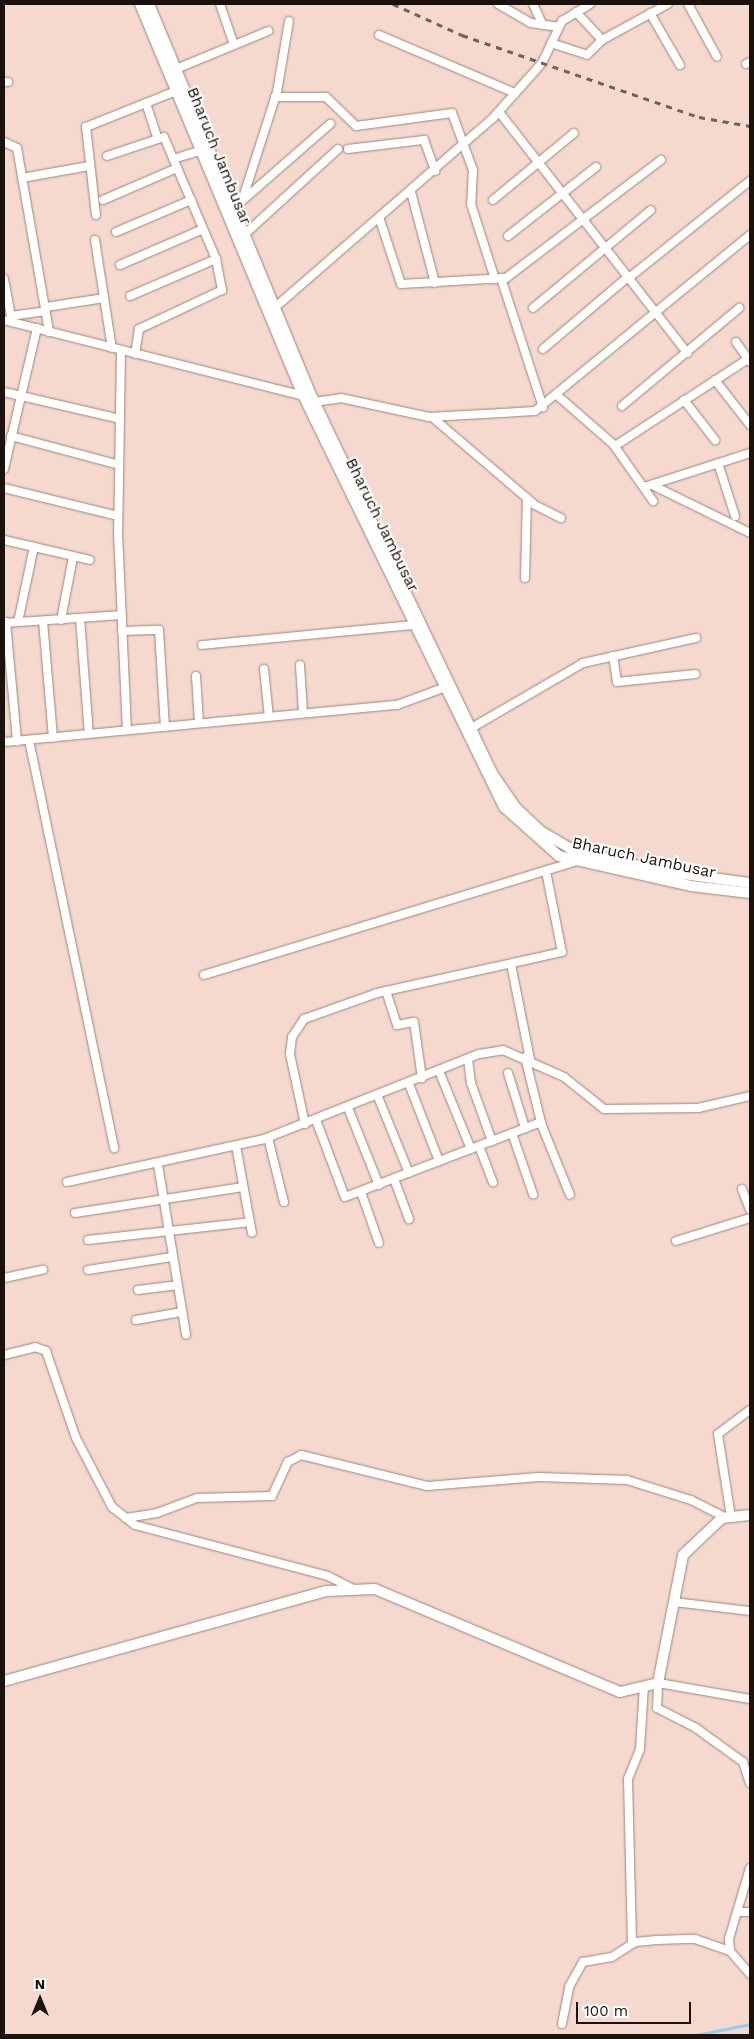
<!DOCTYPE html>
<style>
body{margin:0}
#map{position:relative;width:754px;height:2039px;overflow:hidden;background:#f6d9ce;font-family:"Work Sans",sans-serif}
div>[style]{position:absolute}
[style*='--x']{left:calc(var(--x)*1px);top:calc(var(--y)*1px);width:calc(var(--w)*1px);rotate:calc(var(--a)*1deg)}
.stream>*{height:2.5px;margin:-1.25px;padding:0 1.25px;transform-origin:1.25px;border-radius:1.25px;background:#95ceeb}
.roads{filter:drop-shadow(0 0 1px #9f847a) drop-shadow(0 0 1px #9f847a)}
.minor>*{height:8px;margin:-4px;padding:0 4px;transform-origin:4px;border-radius:4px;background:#fff}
.major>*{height:10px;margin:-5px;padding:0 5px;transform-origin:5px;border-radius:5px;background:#fff}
.rail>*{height:2.5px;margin-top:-1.25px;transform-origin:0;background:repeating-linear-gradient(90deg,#726059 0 6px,transparent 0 12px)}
span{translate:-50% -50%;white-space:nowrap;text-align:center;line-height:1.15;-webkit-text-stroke:4px #fff;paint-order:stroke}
.street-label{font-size:16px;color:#1b110d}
.frame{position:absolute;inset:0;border:5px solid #1b110d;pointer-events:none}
.north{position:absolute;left:15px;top:1974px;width:50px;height:50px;-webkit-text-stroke:4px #fff;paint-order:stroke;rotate:0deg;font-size:14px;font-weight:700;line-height:20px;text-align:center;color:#1b110d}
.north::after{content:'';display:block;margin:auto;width:18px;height:22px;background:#1b110d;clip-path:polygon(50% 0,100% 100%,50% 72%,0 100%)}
.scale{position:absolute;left:576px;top:2002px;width:115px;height:22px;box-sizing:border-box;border:2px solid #1b110d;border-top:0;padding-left:6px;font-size:15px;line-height:18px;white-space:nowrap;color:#1b110d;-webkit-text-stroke:4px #fff;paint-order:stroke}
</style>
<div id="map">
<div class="stream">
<i style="--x:696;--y:2035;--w:55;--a:-11.5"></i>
</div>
<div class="roads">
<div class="minor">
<i style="--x:220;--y:4;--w:43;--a:71.1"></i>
<i style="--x:498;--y:4;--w:38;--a:30"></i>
<i style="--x:531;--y:23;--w:27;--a:8"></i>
<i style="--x:533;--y:4;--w:23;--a:65"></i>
<i style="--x:688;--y:4;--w:60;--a:61.3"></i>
<i style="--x:576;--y:12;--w:38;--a:47"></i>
<i style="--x:650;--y:13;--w:60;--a:60"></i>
<i style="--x:379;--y:35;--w:148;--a:23.1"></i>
<i style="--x:551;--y:43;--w:38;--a:18"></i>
<i style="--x:587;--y:55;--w:21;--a:-45"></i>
<i style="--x:602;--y:40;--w:75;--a:-28.6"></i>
<i style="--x:746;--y:64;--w:4;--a:-27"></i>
<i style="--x:176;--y:69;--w:100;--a:-22.4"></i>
<i style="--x:4;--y:82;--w:4;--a:0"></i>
<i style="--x:275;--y:97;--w:51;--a:0"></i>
<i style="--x:326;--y:97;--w:42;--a:44"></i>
<i style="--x:356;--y:126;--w:97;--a:-7.7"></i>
<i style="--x:452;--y:113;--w:61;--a:69.8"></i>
<i style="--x:473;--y:170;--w:34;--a:93"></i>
<i style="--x:471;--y:204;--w:79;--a:72.3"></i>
<i style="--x:146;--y:103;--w:35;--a:72"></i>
<i style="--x:499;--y:112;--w:306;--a:52"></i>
<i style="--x:4;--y:142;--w:14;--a:25"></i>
<i style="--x:17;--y:148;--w:187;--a:80.1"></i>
<i style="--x:348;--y:149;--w:77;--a:-6.8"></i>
<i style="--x:424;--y:140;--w:33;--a:70"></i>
<i style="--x:107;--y:156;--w:60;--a:-18.4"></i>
<i style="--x:164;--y:137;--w:133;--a:66.9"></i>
<i style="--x:216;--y:259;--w:32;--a:79"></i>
<i style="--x:222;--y:290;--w:92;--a:154.8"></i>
<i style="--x:139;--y:329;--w:25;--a:99"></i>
<i style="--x:173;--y:159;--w:28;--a:-17"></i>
<i style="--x:22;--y:178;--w:68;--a:-10.2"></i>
<i style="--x:411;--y:192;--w:94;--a:75.2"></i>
<i style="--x:103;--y:200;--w:81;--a:-23.4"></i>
<i style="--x:243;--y:200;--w:116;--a:-41.1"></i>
<i style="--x:493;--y:200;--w:105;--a:-39.6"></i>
<i style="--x:242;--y:201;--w:114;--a:-72.2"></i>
<i style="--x:277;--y:92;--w:72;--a:-80.4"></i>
<i style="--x:96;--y:215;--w:89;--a:-96.5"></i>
<i style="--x:86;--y:127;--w:97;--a:-21.8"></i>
<i style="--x:380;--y:220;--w:67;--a:71.8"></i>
<i style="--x:401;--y:284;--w:105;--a:-3.3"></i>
<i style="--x:506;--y:278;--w:195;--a:-37.3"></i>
<i style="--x:116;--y:232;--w:82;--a:-23.1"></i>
<i style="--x:245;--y:234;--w:126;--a:-42.4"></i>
<i style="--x:508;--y:236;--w:112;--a:-38.1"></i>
<i style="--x:95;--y:240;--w:109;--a:81.1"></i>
<i style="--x:120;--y:265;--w:90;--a:-23.4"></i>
<i style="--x:630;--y:277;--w:154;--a:-38.7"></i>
<i style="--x:501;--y:278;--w:136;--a:72"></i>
<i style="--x:4;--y:279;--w:44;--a:79.5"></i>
<i style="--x:130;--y:296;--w:94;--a:-23.3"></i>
<i style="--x:46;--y:307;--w:59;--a:-8.8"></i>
<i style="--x:533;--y:308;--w:153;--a:-39.7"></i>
<i style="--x:272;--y:310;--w:293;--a:-41"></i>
<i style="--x:493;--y:118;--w:74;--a:-48.3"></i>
<i style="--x:542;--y:63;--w:47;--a:-64.5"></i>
<i style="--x:562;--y:21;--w:33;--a:-31"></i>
<i style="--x:11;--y:316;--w:35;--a:-8"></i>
<i style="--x:4;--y:320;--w:310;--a:14.2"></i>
<i style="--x:736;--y:342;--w:24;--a:55"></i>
<i style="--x:543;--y:349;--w:113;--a:-40.3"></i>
<i style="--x:121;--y:350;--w:183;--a:90.9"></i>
<i style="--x:118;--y:533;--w:197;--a:87.4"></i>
<i style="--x:715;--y:380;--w:57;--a:52.1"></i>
<i style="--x:4;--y:392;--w:119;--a:13.1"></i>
<i style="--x:558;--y:396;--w:73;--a:41.1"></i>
<i style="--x:613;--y:444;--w:70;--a:54.9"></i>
<i style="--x:684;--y:400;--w:51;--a:52.2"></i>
<i style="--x:314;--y:402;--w:27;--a:-8"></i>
<i style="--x:341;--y:398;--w:90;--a:12.2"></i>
<i style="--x:429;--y:417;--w:106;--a:-3.2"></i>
<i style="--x:535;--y:411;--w:278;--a:-39.3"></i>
<i style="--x:622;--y:406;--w:153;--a:-39.9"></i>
<i style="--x:432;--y:417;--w:135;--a:40.5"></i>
<i style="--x:535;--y:505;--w:29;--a:27"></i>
<i style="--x:11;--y:436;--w:112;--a:15"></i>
<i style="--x:615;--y:446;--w:159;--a:-33.2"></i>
<i style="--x:718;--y:463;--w:56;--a:72.2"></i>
<i style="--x:4;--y:469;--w:145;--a:-76.8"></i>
<i style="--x:652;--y:485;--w:109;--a:26.1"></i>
<i style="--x:644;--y:487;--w:111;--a:-17.8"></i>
<i style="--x:4;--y:488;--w:117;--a:13.8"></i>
<i style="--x:4;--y:540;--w:88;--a:13.1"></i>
<i style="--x:525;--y:578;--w:80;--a:-88.6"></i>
<i style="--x:80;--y:618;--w:116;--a:85.6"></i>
<i style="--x:61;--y:620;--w:64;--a:-79.2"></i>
<i style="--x:43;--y:621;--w:117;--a:85.1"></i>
<i style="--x:6;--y:622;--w:120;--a:84.7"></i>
<i style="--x:18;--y:622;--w:77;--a:-78"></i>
<i style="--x:4;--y:623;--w:118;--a:-3.9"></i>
<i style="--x:122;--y:631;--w:37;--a:-2"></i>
<i style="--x:159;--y:630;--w:97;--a:86.5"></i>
<i style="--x:202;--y:645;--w:213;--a:-5.4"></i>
<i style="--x:613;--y:656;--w:26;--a:81"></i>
<i style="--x:617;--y:682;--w:79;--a:-5.8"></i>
<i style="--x:300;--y:665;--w:48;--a:86.4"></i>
<i style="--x:264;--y:669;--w:48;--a:84.1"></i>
<i style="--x:196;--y:676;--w:47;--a:86.3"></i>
<i style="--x:468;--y:730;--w:133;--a:-30.2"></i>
<i style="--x:583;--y:663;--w:116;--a:-12.5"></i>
<i style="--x:29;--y:740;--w:417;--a:78.2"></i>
<i style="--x:4;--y:742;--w:395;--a:-5.4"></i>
<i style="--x:397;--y:705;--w:55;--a:-20.1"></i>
<i style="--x:511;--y:964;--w:97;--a:78.7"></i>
<i style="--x:204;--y:975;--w:390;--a:-17"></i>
<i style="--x:386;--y:991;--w:36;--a:72"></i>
<i style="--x:397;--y:1025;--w:17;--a:-10"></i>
<i style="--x:414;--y:1022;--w:57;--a:81.9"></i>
<i style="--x:525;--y:1057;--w:71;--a:76.2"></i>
<i style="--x:542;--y:1126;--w:74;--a:67.9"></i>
<i style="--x:468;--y:1059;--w:24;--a:83"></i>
<i style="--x:471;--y:1083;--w:62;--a:70.1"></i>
<i style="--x:439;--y:1071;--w:84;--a:67.7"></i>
<i style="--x:508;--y:1073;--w:58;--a:72.8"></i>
<i style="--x:409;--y:1084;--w:83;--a:68.7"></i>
<i style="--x:378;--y:1097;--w:82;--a:67.8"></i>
<i style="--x:348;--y:1108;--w:83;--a:68.1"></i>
<i style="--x:316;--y:1120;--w:82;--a:69.4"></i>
<i style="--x:345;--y:1197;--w:210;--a:-20.9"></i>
<i style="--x:305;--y:1124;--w:72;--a:-102.1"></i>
<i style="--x:290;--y:1054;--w:17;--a:-83"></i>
<i style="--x:292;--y:1037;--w:22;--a:-56"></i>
<i style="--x:304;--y:1019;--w:77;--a:-19.6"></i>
<i style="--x:377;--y:993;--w:189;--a:-12.5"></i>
<i style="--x:562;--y:952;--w:83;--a:-101.2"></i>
<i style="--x:512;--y:1133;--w:65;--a:71"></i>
<i style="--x:268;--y:1138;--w:66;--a:76"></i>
<i style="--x:236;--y:1146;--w:88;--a:79.6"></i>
<i style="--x:479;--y:1146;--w:39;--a:69"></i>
<i style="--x:158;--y:1165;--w:172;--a:80.6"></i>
<i style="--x:394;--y:1179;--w:43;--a:69.4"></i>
<i style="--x:67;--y:1182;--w:202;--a:-12.3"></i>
<i style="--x:264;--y:1139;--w:231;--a:-21.6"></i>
<i style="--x:479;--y:1054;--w:24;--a:-9"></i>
<i style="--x:503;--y:1050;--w:67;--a:23.9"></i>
<i style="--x:564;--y:1077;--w:51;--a:38.7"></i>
<i style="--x:604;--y:1109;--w:94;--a:-0.6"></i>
<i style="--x:698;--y:1108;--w:53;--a:-13"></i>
<i style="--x:742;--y:1189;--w:22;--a:69"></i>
<i style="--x:361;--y:1192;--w:54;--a:70.6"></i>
<i style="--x:75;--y:1213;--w:170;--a:-8.8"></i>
<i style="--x:88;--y:1240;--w:163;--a:-6.3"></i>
<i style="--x:676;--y:1241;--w:77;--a:-17.3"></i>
<i style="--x:88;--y:1270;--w:85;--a:-8.8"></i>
<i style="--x:4;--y:1278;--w:40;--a:-12"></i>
<i style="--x:138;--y:1290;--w:39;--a:-7"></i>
<i style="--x:136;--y:1320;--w:47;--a:-9.9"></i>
<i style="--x:4;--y:1355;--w:32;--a:-14"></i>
<i style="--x:35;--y:1347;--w:12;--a:20"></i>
<i style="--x:46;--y:1351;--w:92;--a:71"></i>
<i style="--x:76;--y:1438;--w:78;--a:62.4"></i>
<i style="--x:112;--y:1507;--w:29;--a:38"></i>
<i style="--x:135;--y:1525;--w:200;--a:14.8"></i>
<i style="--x:328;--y:1576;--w:28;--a:27"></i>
<i style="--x:731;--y:1517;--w:84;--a:-98.9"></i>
<i style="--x:718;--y:1434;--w:40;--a:-37"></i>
<i style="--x:126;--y:1518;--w:31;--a:-9"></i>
<i style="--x:157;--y:1513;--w:43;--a:-20.6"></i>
<i style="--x:197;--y:1498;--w:75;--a:-1.5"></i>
<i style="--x:272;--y:1496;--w:38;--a:-65"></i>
<i style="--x:288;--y:1462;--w:15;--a:-28"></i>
<i style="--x:301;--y:1455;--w:130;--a:13.8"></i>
<i style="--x:427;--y:1486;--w:112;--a:-4.6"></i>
<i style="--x:539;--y:1477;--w:88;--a:2"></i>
<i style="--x:627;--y:1480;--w:67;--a:17.4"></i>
<i style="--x:691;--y:1500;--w:37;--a:27"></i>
<i style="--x:674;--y:1602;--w:77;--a:6.8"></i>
<i style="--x:750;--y:1699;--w:93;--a:-170.1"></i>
<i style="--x:658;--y:1683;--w:25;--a:92"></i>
<i style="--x:657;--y:1708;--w:44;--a:27.1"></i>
<i style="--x:696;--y:1728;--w:58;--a:35.9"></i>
<i style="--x:743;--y:1762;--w:22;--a:72"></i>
<i style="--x:750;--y:1868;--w:74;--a:106.5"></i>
<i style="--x:729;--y:1939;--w:12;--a:85"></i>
<i style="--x:730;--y:1951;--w:30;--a:49"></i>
<i style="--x:737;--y:1912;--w:13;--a:0"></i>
<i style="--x:632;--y:1943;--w:164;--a:-91.4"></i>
<i style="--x:628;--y:1779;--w:32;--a:-68"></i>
<i style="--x:640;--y:1749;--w:63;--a:-86.4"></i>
<i style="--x:562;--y:2024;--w:38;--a:-79"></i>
<i style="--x:569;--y:1987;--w:29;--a:-61"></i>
<i style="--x:583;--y:1962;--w:29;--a:-10"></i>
<i style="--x:612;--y:1957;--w:27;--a:-33"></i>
<i style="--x:635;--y:1942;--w:22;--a:-5"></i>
<i style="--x:657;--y:1940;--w:38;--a:-2"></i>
<i style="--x:695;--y:1939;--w:37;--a:19"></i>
</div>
<div class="major">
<i style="--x:140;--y:4;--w:424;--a:67.4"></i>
<i style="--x:303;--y:395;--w:458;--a:64"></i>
<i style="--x:504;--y:807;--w:74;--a:41.7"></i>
<i style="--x:559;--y:856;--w:135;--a:12.8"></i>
<i style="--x:691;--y:886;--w:59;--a:6.8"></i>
<i style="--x:149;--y:4;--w:425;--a:67.5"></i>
<i style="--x:312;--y:397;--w:417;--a:64.4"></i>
<i style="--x:492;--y:773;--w:42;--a:55.6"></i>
<i style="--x:516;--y:808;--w:35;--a:43"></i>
<i style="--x:542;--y:832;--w:34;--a:30"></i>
<i style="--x:571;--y:849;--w:92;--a:13.9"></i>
<i style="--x:660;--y:871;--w:91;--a:7.6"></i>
<i style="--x:4;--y:1681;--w:334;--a:-15.6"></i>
<i style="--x:326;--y:1591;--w:49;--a:-2.3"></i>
<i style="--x:375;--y:1589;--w:266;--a:22.8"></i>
<i style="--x:620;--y:1692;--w:39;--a:-13"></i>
<i style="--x:658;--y:1683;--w:130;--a:-78.9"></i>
<i style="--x:683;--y:1555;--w:54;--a:-43.5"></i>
<i style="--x:722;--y:1518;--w:28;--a:-6"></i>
</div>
</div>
<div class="rail">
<i style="--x:393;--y:4;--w:76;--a:24.2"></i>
<i style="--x:462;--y:35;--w:251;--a:19.1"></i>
<i style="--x:699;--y:117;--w:52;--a:10"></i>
</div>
<div class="street-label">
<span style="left:219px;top:156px;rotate:68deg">Bharuch Jambusar</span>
<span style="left:382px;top:525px;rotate:64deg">Bharuch Jambusar</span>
<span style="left:644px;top:858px;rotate:12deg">Bharuch Jambusar</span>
</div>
<div class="frame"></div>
<div class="north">N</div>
<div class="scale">100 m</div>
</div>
